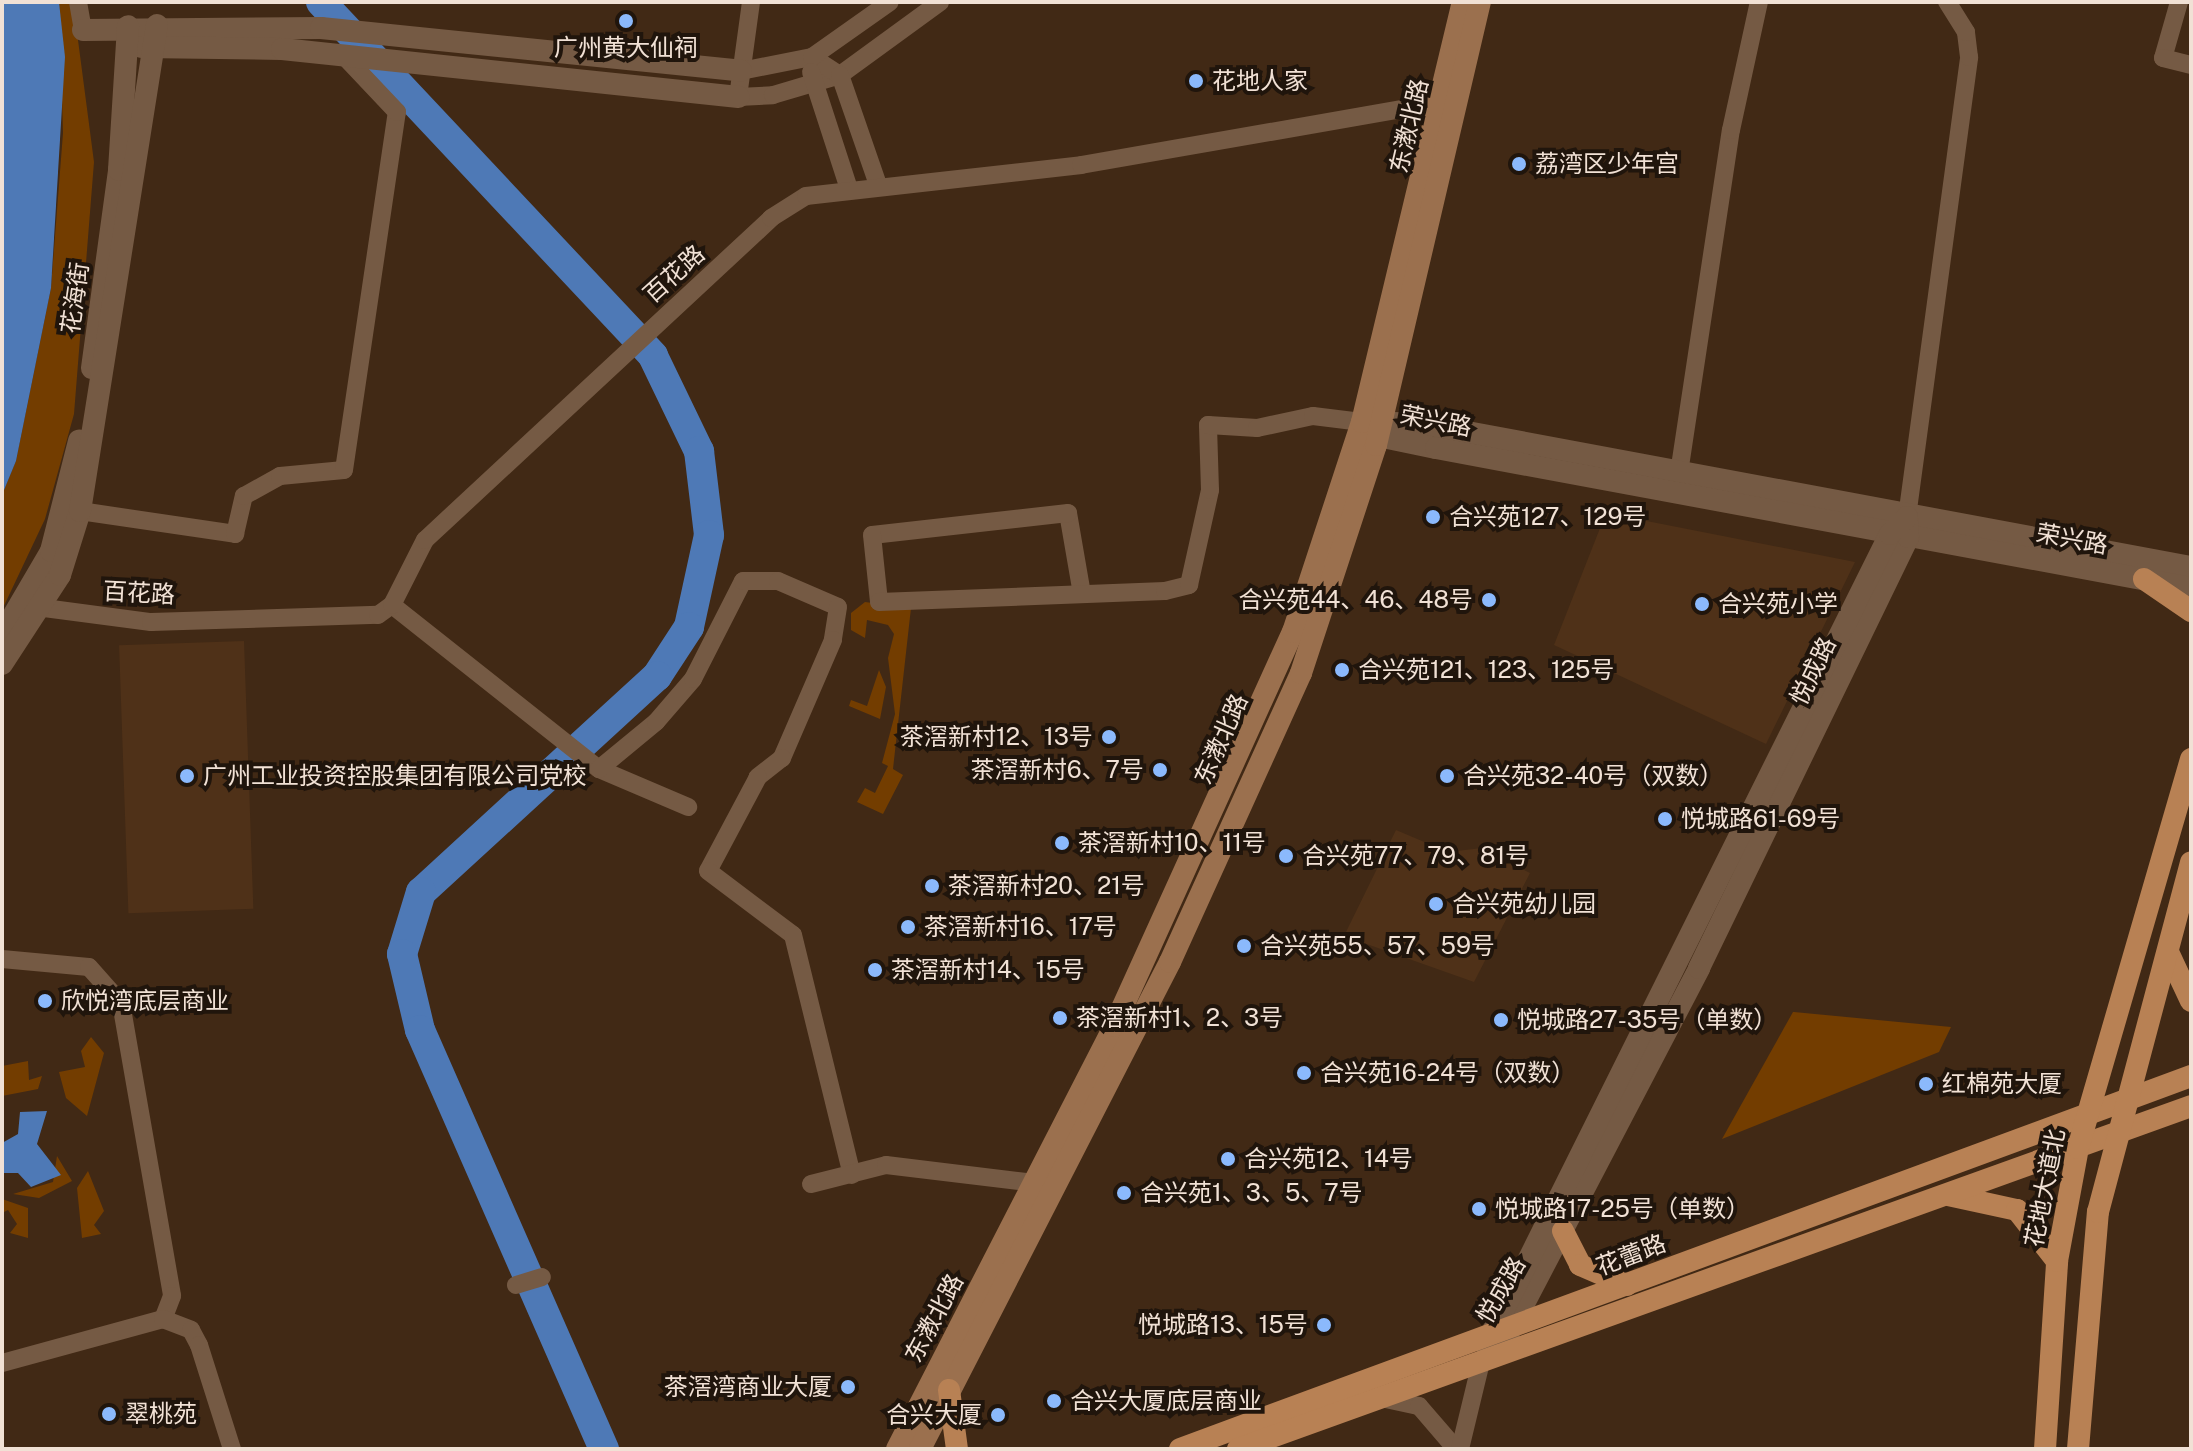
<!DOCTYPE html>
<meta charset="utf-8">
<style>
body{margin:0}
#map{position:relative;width:2193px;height:1451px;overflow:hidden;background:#412915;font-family:"Public Sans","Noto Sans SC",sans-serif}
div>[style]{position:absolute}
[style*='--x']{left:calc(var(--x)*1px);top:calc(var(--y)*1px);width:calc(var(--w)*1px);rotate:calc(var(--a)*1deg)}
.built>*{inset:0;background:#4f3118;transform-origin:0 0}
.green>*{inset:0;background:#733d00}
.water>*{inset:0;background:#4e79b6}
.river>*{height:30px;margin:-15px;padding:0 15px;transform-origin:15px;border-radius:15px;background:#4e79b6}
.minor>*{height:18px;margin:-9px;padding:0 9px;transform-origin:9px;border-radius:9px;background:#755a44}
.tertiary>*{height:22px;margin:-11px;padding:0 11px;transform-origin:11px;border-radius:11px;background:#755a44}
.secondary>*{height:22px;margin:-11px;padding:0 11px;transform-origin:11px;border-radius:11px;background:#9b704e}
.primary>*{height:22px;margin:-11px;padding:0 11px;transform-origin:11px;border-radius:11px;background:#b88154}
.dots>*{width:22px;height:22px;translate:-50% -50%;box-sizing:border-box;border:4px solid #20150c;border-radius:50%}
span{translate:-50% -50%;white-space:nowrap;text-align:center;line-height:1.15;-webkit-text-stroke:8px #20150c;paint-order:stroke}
.poi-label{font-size:24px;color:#f1e1d5}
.left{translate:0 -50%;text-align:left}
.right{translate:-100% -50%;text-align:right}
.street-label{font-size:24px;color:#f1e1d5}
.frame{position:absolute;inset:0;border:4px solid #f1e1d5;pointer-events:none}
</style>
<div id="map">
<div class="built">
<i style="clip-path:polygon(1606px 513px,1855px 562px,1766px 744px,1554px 645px)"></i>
<i style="left:244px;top:641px;width:268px;height:125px;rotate:88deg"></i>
<i style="clip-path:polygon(1396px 830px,1448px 852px,1482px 848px,1530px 873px,1474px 982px,1344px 936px)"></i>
</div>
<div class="green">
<i style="clip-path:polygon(59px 2px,73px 2px,94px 162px,74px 414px,45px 519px,2px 610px,2px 495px,16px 461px,51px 288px,63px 133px)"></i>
<i style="clip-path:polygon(865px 602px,911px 608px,893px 769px,903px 775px,883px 814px,857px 802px,865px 788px,875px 793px,888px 766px,882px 763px,895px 714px,888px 658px,894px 634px,888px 625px,867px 620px,865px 638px,851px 630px,851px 613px)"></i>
<i style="clip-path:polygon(879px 670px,886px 687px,880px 719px,849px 706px,851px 700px,867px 706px)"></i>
<i style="clip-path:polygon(1793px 1012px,1794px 1012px,1951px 1027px,1939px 1052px,1722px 1139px)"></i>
<i style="clip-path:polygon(91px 1037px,104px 1053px,87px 1116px,66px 1098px,59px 1072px,85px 1067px,81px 1051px)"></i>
<i style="clip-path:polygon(28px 1061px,29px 1080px,42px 1076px,38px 1089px,2px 1096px,2px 1066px)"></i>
<i style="clip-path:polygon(57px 1156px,72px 1181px,39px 1198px,13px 1194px,53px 1182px)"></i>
<i style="clip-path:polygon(88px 1171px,104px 1211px,94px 1225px,101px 1234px,82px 1238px,77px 1188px)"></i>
<i style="clip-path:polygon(2px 1199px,28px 1208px,28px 1238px,10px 1233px,17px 1224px,8px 1210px,2px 1213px)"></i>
</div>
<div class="water">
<i style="clip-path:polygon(2px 2px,59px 2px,65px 57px,51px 288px,16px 461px,2px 495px)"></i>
<i style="clip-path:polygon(47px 1111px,37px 1144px,61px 1175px,31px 1187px,18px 1173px,2px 1173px,2px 1143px,18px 1134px,20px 1112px)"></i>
</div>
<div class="river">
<i style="--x:321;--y:2;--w:485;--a:46.8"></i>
<i style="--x:653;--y:356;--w:106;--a:64.2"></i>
<i style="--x:699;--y:451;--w:85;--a:83.2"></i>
<i style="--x:709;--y:535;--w:94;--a:102.3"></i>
<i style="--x:689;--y:627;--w:59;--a:123.1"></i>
<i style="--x:657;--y:676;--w:320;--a:137.5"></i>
<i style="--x:421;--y:892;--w:65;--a:107"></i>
<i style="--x:402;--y:954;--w:78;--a:76.7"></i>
<i style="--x:420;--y:1030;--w:458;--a:66.3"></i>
</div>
<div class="minor">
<i style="--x:78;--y:2;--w:28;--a:80"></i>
<i style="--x:751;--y:2;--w:96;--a:97.8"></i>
<i style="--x:738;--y:97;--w:35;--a:-3"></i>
<i style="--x:773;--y:95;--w:70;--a:-16.6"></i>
<i style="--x:840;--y:75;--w:124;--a:-36.1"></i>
<i style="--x:2179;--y:2;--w:58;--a:105.9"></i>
<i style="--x:2163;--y:58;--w:29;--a:14"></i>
<i style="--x:812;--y:57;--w:33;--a:33"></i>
<i style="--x:840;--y:75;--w:116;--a:70.9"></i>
<i style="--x:741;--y:71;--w:72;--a:-11.2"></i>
<i style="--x:812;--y:57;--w:95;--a:-35.2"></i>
<i style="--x:811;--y:72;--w:123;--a:72"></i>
<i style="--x:1679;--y:473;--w:347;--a:-81.4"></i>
<i style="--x:1731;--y:130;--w:131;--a:-77.7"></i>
<i style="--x:80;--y:511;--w:157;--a:8.4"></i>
<i style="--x:235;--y:534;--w:39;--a:-77"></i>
<i style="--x:244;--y:496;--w:41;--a:-29.1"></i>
<i style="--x:280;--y:476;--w:64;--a:-5.4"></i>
<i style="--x:344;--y:470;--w:362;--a:-81.6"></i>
<i style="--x:397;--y:112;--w:77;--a:-133.4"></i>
<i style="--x:1907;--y:517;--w:464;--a:-82.3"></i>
<i style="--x:1969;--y:57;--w:25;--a:-97"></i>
<i style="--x:1966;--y:32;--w:36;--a:-122"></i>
<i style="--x:1082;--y:594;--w:82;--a:-99.8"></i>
<i style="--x:1068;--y:513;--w:197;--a:173.6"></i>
<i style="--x:872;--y:535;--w:67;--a:84"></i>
<i style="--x:879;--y:602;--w:286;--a:-2.2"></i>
<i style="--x:1165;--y:591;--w:25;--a:-14"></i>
<i style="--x:1189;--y:585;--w:97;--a:-77.5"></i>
<i style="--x:1210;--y:490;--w:65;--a:-91.8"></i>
<i style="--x:1208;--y:425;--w:49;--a:3.5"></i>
<i style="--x:1257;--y:428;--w:57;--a:-12.1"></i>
<i style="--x:1313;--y:416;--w:49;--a:7"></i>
<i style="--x:392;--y:605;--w:264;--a:38.4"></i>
<i style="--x:599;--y:769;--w:97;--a:23.1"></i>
<i style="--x:29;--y:606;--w:123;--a:7.5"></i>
<i style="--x:151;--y:622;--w:227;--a:-1.8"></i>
<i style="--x:378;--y:615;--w:17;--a:-36"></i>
<i style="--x:392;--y:605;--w:73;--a:-63.1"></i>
<i style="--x:425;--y:540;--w:473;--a:-42.9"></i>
<i style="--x:771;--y:218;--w:41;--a:-32.2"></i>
<i style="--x:806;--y:196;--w:277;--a:-6.4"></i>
<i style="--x:1081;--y:165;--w:374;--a:-9.9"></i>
<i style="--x:599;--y:769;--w:74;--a:-39.5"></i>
<i style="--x:656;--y:722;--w:57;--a:-49.3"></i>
<i style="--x:693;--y:679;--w:110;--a:-63"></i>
<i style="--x:743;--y:581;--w:35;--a:0"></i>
<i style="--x:778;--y:581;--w:65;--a:23.4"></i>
<i style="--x:838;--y:607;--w:33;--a:99"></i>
<i style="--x:833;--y:640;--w:129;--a:113.4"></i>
<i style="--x:782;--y:758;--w:31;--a:142"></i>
<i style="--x:758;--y:777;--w:106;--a:118"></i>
<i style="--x:708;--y:871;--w:106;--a:37"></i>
<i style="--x:793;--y:935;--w:247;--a:76.2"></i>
<i style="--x:2;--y:959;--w:87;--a:5.3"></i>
<i style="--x:89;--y:967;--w:48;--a:48.4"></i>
<i style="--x:121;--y:1003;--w:297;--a:80.1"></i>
<i style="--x:172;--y:1296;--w:25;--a:111"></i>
<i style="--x:163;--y:1319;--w:167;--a:164.7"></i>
<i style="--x:811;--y:1184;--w:77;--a:-14.2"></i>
<i style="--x:886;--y:1165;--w:150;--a:6.9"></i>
<i style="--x:516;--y:1285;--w:27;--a:-17"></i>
<i style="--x:163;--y:1319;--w:30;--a:21"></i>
<i style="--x:191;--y:1330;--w:17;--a:62"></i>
<i style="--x:199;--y:1345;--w:109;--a:72.4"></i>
<i style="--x:1381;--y:1398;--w:39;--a:12"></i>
<i style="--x:1419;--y:1406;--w:57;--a:49.3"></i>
<i style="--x:1460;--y:1449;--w:89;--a:-76.4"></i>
</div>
<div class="tertiary">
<i style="--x:83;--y:30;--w:238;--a:-0.5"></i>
<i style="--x:321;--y:28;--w:422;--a:5.8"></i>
<i style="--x:142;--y:47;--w:140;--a:0.8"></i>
<i style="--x:282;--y:49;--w:459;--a:6"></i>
<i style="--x:92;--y:368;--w:200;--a:-82.2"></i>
<i style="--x:119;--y:170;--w:144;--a:-86.4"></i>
<i style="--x:1363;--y:422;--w:61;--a:1.9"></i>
<i style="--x:1424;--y:424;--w:780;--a:10.56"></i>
<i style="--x:1363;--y:423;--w:20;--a:41"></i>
<i style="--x:1378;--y:436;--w:59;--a:11.7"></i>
<i style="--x:1436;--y:448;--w:768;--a:10.51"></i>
<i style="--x:2;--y:635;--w:97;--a:-59.7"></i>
<i style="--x:51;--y:551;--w:114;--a:-75.7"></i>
<i style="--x:2;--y:664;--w:106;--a:-56.9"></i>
<i style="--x:60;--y:575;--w:67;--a:-72.6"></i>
<i style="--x:80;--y:511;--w:492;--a:-81"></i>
<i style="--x:1507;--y:1336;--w:415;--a:-62.4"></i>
<i style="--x:1699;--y:968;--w:479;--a:-64.1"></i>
<i style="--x:1908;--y:537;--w:20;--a:-93"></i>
<i style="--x:1486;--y:1345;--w:906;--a:-63.52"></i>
<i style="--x:1890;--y:534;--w:24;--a:-45"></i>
</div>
<div class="secondary">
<i style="--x:897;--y:1449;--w:475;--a:-62.8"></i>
<i style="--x:1114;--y:1026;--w:433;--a:-65.6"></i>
<i style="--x:1293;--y:632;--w:221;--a:-71.8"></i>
<i style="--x:1362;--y:422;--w:432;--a:-76.5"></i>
<i style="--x:920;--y:1449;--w:547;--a:-62.83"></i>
<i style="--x:1170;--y:962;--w:317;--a:-65.6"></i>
<i style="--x:1301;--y:673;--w:240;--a:-71.8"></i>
<i style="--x:1376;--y:445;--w:455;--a:-76.8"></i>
</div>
<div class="primary">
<i style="--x:2144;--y:579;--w:57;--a:34.2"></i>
<i style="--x:2168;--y:952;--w:54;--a:64.9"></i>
<i style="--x:1948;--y:1195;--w:71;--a:12.3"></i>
<i style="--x:2017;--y:1210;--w:65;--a:51.9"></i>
<i style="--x:1563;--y:1231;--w:38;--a:63"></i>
<i style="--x:1580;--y:1265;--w:51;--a:23.1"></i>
<i style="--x:949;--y:1390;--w:60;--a:82.3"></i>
<i style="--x:1180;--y:1449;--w:1078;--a:-20.25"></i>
<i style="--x:1238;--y:1449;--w:1013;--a:-19.79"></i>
<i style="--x:2045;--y:1449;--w:188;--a:-86.3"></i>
<i style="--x:2057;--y:1261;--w:115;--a:-79.5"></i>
<i style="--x:2078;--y:1148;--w:405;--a:-73.8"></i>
<i style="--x:2078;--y:1449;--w:238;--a:-85.2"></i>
<i style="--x:2098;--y:1212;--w:362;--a:-75.1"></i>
</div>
<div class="dots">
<i style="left:626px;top:21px;background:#8bb9fc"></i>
<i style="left:1196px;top:81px;background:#8bb9fc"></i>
<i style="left:1519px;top:164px;background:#8bb9fc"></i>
<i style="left:1433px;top:517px;background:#8bb9fc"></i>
<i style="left:1489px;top:600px;background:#8bb9fc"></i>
<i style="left:1702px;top:604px;background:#8bb9fc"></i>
<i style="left:1342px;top:670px;background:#8bb9fc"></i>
<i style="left:1109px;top:737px;background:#8bb9fc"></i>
<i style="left:1160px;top:770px;background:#8bb9fc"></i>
<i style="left:187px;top:776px;background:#8bb9fc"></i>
<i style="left:1447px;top:776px;background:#8bb9fc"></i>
<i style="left:1665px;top:819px;background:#8bb9fc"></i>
<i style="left:1062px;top:843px;background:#8bb9fc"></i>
<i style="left:1286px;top:856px;background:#8bb9fc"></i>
<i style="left:932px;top:886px;background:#8bb9fc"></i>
<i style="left:1436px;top:904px;background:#8bb9fc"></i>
<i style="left:908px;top:927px;background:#8bb9fc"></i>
<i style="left:1244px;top:946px;background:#8bb9fc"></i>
<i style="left:875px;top:970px;background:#8bb9fc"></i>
<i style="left:45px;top:1001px;background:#8bb9fc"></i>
<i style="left:1060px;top:1018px;background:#8bb9fc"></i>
<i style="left:1501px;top:1020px;background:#8bb9fc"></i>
<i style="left:1304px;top:1073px;background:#8bb9fc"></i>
<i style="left:1926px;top:1084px;background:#8bb9fc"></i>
<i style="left:1228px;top:1159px;background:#8bb9fc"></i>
<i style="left:1124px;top:1193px;background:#8bb9fc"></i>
<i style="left:1479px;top:1209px;background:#8bb9fc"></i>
<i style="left:1324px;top:1325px;background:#8bb9fc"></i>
<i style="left:848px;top:1387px;background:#8bb9fc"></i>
<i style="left:1054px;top:1401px;background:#8bb9fc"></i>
<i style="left:109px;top:1414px;background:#8bb9fc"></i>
<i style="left:998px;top:1415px;background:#8bb9fc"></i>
</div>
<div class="poi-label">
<span style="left:626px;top:48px">广州黄大仙祠</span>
<span class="left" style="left:1212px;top:81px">花地人家</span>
<span class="left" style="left:1535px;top:164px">荔湾区少年宫</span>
<span class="left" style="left:1449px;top:517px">合兴苑127、129号</span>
<span class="right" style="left:1473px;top:600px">合兴苑44、46、48号</span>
<span class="left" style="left:1718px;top:604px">合兴苑小学</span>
<span class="left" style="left:1358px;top:670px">合兴苑121、123、125号</span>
<span class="right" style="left:1093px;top:737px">茶滘新村12、13号</span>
<span class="right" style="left:1144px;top:770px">茶滘新村6、7号</span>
<span class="left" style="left:203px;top:776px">广州工业投资控股集团有限公司党校</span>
<span class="left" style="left:1463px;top:776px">合兴苑32-40号（双数）</span>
<span class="left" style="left:1681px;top:819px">悦城路61-69号</span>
<span class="left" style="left:1078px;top:843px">茶滘新村10、11号</span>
<span class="left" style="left:1302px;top:856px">合兴苑77、79、81号</span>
<span class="left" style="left:948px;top:886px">茶滘新村20、21号</span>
<span class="left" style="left:1452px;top:904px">合兴苑幼儿园</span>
<span class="left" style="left:924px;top:927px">茶滘新村16、17号</span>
<span class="left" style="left:1260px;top:946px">合兴苑55、57、59号</span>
<span class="left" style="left:891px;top:970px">茶滘新村14、15号</span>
<span class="left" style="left:61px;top:1001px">欣悦湾底层商业</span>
<span class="left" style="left:1076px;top:1018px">茶滘新村1、2、3号</span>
<span class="left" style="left:1517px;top:1020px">悦城路27-35号（单数）</span>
<span class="left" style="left:1320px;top:1073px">合兴苑16-24号（双数）</span>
<span class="left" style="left:1942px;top:1084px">红棉苑大厦</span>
<span class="left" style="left:1244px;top:1159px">合兴苑12、14号</span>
<span class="left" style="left:1140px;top:1193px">合兴苑1、3、5、7号</span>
<span class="left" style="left:1495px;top:1209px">悦城路17-25号（单数）</span>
<span class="right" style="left:1308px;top:1325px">悦城路13、15号</span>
<span class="right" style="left:832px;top:1387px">茶滘湾商业大厦</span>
<span class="left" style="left:1070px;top:1401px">合兴大厦底层商业</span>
<span class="left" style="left:125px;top:1414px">翠桃苑</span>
<span class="right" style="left:982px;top:1415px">合兴大厦</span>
</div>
<div class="street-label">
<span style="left:1409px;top:126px;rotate:-77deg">东漖北路</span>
<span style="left:674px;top:274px;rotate:-42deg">百花路</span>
<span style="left:75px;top:298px;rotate:-82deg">花海街</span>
<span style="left:1436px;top:421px;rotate:11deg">荣兴路</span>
<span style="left:2072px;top:539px;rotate:10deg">荣兴路</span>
<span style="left:139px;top:593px;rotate:3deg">百花路</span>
<span style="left:1813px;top:671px;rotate:-64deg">悦成路</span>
<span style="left:1221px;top:739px;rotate:-66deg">东漖北路</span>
<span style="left:2045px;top:1188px;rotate:-79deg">花地大道北</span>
<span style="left:1631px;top:1255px;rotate:-21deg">花蕾路</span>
<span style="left:1501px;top:1290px;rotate:-60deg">悦成路</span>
<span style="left:934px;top:1318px;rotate:-62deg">东漖北路</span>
</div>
<div class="frame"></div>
</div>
